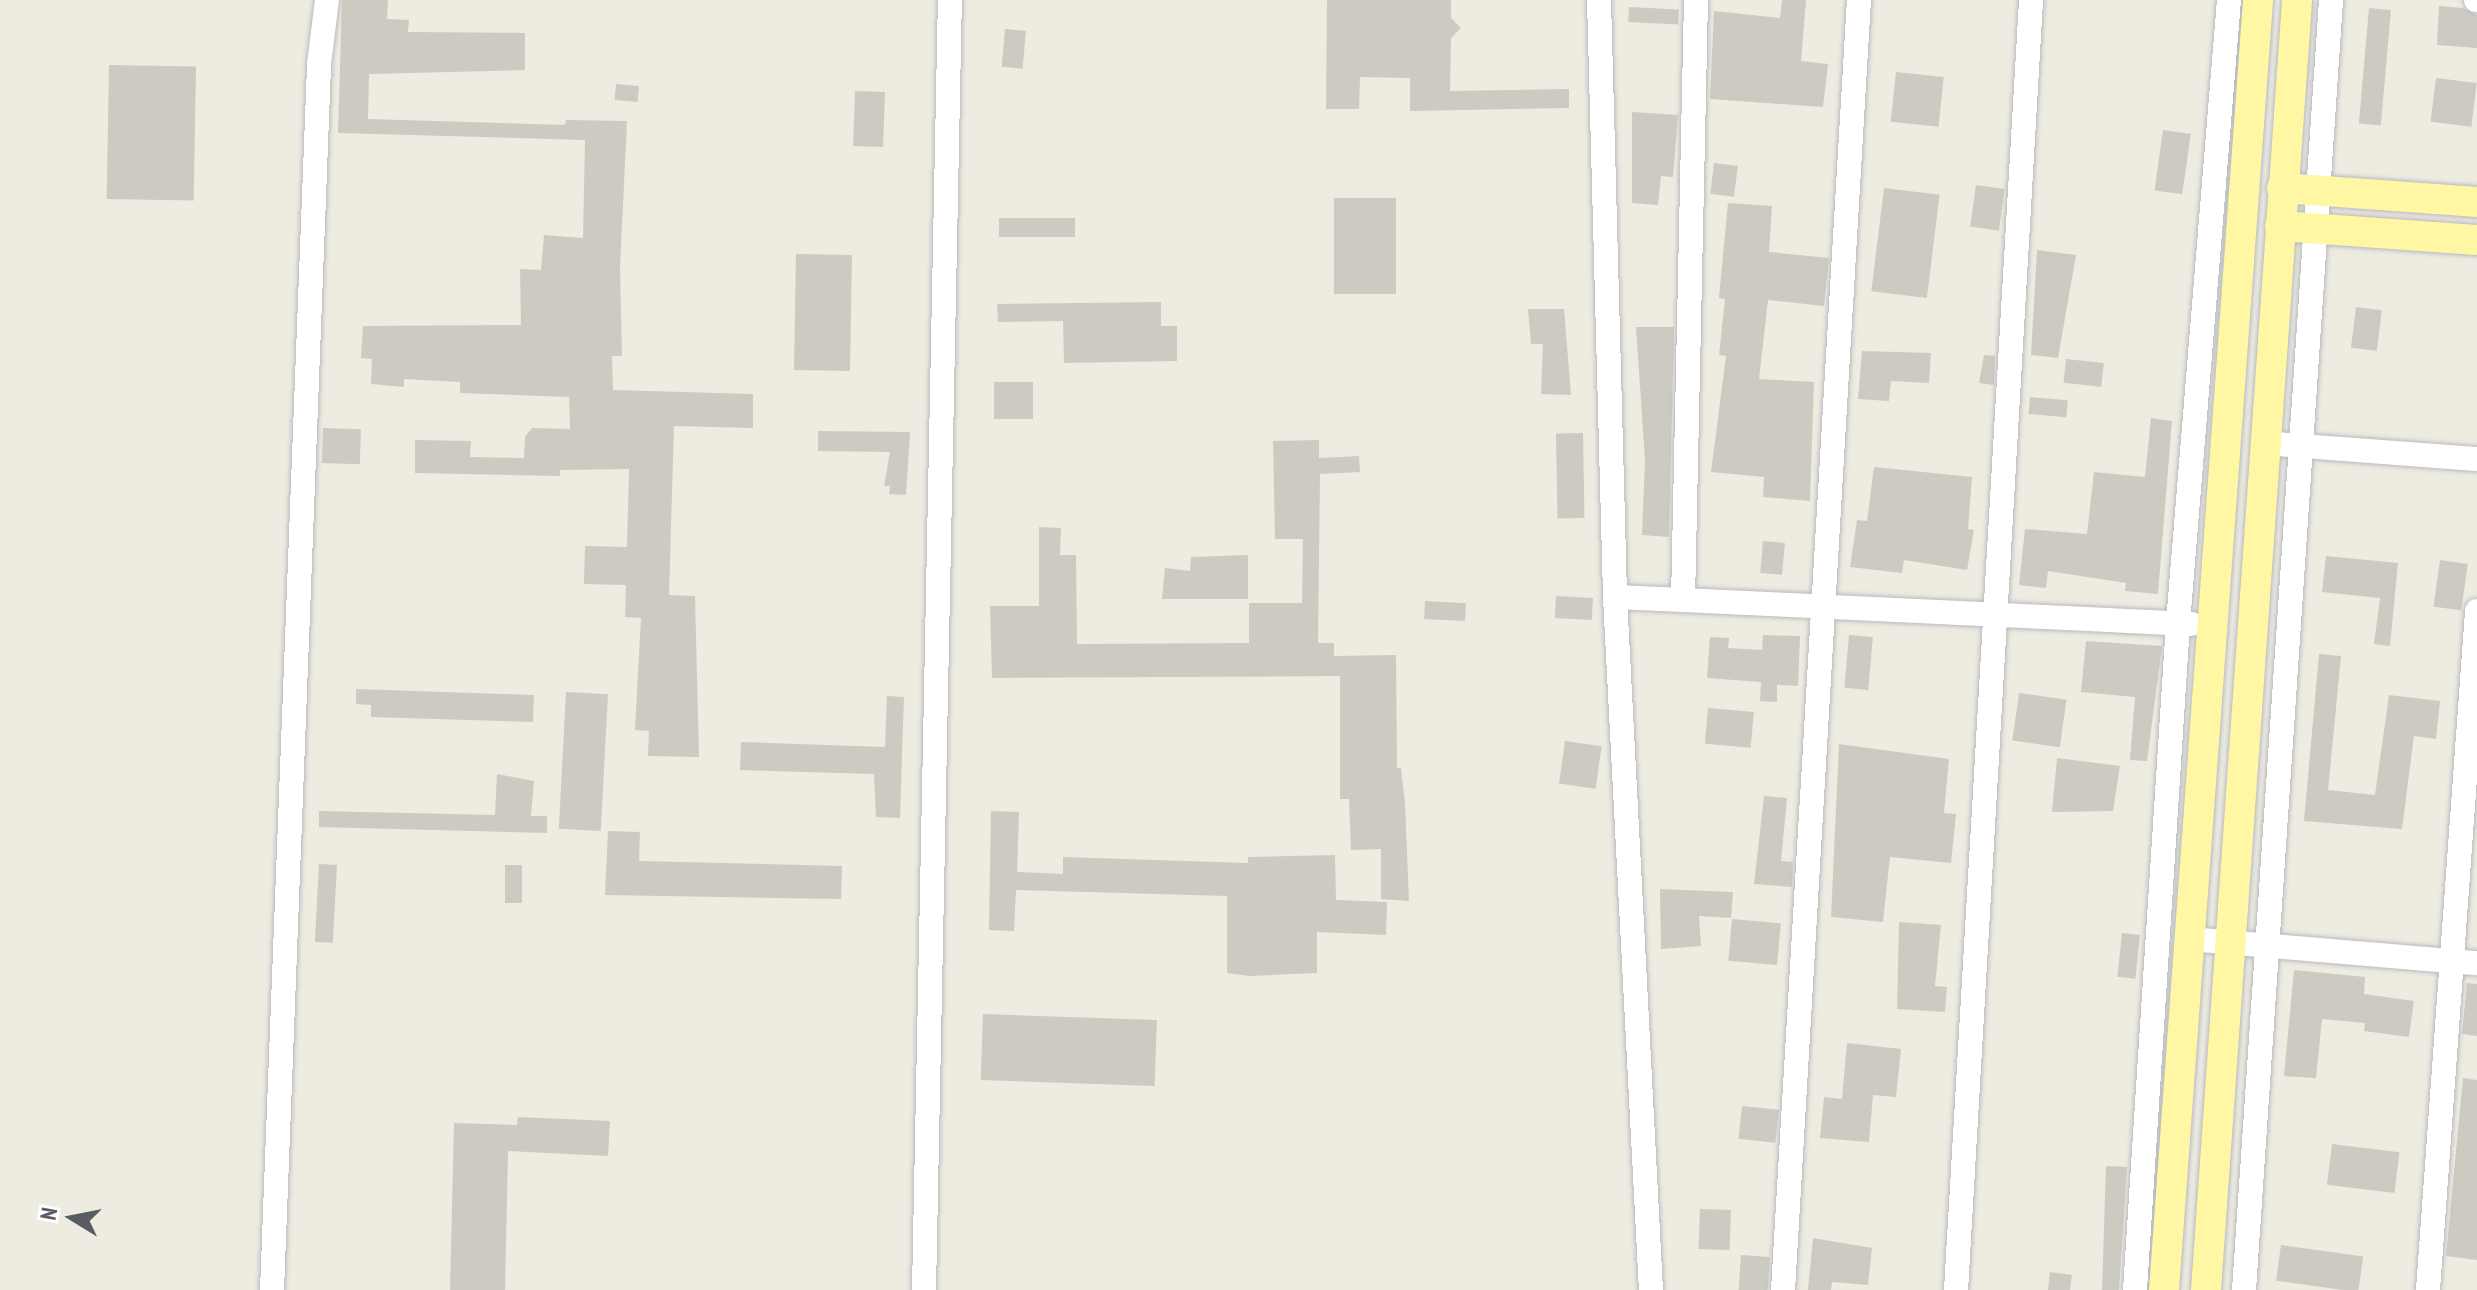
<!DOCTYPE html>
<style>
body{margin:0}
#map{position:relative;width:2477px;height:1290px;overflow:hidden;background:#eeebe0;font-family:"PT Sans Narrow",sans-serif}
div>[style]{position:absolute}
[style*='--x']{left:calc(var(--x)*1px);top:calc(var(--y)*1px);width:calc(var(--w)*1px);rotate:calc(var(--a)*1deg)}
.building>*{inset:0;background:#cdcac1;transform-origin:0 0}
.roads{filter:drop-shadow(0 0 2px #b8bac1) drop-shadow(0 0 2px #b8bac1)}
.minor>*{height:24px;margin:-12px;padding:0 12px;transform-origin:12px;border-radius:12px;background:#fff}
.major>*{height:30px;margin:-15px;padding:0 15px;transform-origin:15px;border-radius:15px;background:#fff7a3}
span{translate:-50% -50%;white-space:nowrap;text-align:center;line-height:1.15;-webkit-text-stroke:8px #fff;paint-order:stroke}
.north{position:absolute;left:32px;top:1178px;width:80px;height:80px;-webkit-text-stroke:6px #fff;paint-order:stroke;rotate:280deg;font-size:22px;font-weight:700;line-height:32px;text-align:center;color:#595c63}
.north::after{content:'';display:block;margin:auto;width:28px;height:36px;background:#595c63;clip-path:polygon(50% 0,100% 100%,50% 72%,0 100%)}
</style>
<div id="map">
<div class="building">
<i style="clip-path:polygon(342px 0,388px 0,387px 19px,409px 20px,408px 32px,525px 33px,525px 70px,369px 74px,368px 119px,565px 125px,566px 120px,627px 121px,620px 268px,622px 356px,612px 356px,613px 390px,753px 394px,753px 428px,674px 426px,669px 595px,695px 596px,699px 757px,648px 756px,649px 731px,635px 730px,641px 618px,625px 617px,626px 585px,584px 584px,585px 546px,627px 547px,629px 469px,560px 470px,560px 476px,415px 473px,415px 440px,471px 441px,470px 457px,524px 458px,525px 437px,532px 428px,570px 429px,569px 397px,460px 393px,460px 382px,404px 379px,404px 387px,371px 384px,372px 359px,361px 358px,363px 326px,521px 325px,520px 269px,541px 270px,544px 235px,583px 238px,585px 140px,338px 133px)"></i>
<i style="clip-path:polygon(1327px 0,1451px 0,1451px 18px,1461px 28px,1451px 38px,1450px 91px,1569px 89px,1569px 108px,1410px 111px,1410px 78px,1360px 77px,1359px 109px,1326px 109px)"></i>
<i style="clip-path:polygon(1782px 0,1806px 0,1801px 61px,1828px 64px,1823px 107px,1710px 99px,1714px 11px,1780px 18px)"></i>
<i style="clip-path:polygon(2439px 6px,2463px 8px,2477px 15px,2477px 48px,2437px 45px)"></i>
<i style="left:1629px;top:7px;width:50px;height:15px;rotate:3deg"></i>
<i style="left:2369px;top:8px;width:22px;height:116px;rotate:5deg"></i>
<i style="left:1005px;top:29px;width:21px;height:38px;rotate:5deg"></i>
<i style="left:109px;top:65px;width:87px;height:134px;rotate:1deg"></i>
<i style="left:1896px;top:72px;width:48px;height:50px;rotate:6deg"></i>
<i style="left:2436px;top:78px;width:41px;height:44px;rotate:7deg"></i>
<i style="left:616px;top:84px;width:23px;height:16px;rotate:5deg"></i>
<i style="left:855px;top:91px;width:30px;height:55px;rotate:2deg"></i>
<i style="clip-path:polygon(1632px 112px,1678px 115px,1673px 177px,1661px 176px,1658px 205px,1632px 203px)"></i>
<i style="left:2163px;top:130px;width:28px;height:61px;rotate:8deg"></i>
<i style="left:1714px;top:163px;width:24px;height:31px;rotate:7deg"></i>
<i style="left:1976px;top:185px;width:29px;height:42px;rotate:8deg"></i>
<i style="left:1884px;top:188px;width:56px;height:104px;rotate:7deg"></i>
<i style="left:1334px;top:198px;width:62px;height:96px"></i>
<i style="clip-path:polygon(1728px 203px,1772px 206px,1769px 252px,1829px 258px,1824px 306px,1768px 300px,1759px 379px,1814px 382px,1810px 501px,1763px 497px,1764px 477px,1711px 472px,1726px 356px,1719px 355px,1725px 299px,1719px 298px)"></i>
<i style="left:1075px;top:218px;width:19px;height:76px;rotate:90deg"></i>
<i style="clip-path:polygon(2037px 250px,2076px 255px,2058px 358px,2031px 355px)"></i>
<i style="left:796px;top:254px;width:56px;height:116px;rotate:1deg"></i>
<i style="clip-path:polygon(1161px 302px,1161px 326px,1177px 326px,1177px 361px,1064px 363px,1063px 321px,998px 322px,997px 304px)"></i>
<i style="left:2356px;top:307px;width:26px;height:41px;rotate:7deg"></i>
<i style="clip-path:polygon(1528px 309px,1564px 309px,1571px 395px,1541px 394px,1543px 344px,1531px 344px)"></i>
<i style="clip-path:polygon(1636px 327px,1674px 327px,1669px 537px,1642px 535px,1645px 460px)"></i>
<i style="clip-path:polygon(1862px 351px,1931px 353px,1929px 383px,1891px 381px,1889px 401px,1858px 399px)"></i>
<i style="clip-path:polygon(1984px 355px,1995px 356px,1994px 385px,1979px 383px)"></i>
<i style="left:2066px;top:359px;width:38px;height:24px;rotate:6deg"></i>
<i style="left:994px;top:382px;width:39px;height:37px"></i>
<i style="left:2030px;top:397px;width:38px;height:17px;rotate:5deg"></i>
<i style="clip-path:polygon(2151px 418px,2172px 421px,2158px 594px,2125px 591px,2126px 583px,2048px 571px,2046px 588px,2019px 585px,2025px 529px,2087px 534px,2094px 472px,2145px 477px)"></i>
<i style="left:323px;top:428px;width:38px;height:35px;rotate:2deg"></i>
<i style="clip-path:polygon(818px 431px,910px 432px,906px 495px,889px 494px,890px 486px,884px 486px,890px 452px,818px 451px)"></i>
<i style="left:1583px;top:433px;width:85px;height:27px;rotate:89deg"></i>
<i style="clip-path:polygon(1319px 440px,1319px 458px,1359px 456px,1360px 472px,1320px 474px,1318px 643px,1334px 643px,1334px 656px,1396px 655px,1397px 768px,1401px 768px,1405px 804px,1409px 901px,1381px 899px,1381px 849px,1351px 850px,1349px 799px,1340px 799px,1340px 676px,992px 678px,990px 606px,1039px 606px,1039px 527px,1061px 528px,1060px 555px,1076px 555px,1077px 644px,1249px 643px,1249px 603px,1302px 603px,1303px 539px,1275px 539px,1273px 441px)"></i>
<i style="clip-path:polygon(1874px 467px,1972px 477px,1968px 529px,1974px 530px,1967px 570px,1904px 560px,1902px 573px,1850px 567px,1857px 520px,1867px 521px)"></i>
<i style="left:1763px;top:541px;width:22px;height:32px;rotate:5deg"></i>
<i style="clip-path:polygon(1248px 555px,1248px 599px,1162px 599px,1165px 568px,1190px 571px,1191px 557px)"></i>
<i style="clip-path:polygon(2326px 556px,2398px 563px,2390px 646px,2374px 644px,2380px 598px,2322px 592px)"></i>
<i style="left:2440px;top:560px;width:28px;height:47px;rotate:8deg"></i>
<i style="left:1556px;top:596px;width:37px;height:22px;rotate:3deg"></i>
<i style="left:1425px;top:601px;width:41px;height:18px;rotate:3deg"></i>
<i style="clip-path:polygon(1763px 635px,1800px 636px,1798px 686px,1777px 685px,1777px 702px,1760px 701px,1761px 682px,1707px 678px,1710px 637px,1729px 638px,1728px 648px,1762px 650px)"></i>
<i style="left:1849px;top:635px;width:24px;height:53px;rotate:5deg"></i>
<i style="clip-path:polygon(2086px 641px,2162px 646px,2147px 761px,2130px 760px,2135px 697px,2081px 692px)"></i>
<i style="clip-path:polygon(2319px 654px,2341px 656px,2328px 790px,2375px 795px,2389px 695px,2440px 701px,2436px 739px,2414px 736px,2402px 829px,2304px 821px)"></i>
<i style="clip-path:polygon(356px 689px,534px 695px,533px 722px,371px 717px,371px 705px,356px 704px)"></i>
<i style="left:566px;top:692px;width:42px;height:137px;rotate:3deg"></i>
<i style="left:2019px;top:693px;width:48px;height:48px;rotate:8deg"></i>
<i style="clip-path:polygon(887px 696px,904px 697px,900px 818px,876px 817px,874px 774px,740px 770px,741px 742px,885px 747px)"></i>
<i style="left:1708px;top:708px;width:46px;height:36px;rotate:5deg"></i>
<i style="left:1565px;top:741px;width:37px;height:43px;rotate:8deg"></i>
<i style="clip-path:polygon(1839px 744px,1949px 759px,1944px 813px,1956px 814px,1951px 863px,1890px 857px,1883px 922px,1831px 917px)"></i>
<i style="clip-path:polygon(2057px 758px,2120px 766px,2113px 811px,2052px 812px)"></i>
<i style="clip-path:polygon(497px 774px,534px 781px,531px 816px,547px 816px,547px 833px,319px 827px,319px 811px,495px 815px)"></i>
<i style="clip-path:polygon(1764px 796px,1787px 798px,1781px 861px,1793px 862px,1792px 887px,1754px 884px)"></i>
<i style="clip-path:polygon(991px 811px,1019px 812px,1017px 872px,1063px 874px,1063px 857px,1248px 863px,1248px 857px,1335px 855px,1336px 900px,1387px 902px,1386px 935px,1317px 932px,1317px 973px,1250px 976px,1227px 973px,1227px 896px,1016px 890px,1014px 931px,989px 930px)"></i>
<i style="clip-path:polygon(608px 831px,640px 832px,639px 861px,842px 866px,841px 899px,605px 895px)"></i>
<i style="left:319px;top:864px;width:18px;height:78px;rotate:3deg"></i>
<i style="left:505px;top:865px;width:17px;height:38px"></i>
<i style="clip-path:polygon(1660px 889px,1733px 892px,1731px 918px,1699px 916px,1701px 946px,1661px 949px)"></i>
<i style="left:1732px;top:919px;width:49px;height:42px;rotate:5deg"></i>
<i style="clip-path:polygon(1899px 922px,1941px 925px,1935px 986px,1947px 987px,1945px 1012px,1897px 1009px)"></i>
<i style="left:2122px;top:933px;width:18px;height:44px;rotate:6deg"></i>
<i style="clip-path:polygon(2294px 970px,2365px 977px,2364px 994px,2414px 1001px,2409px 1037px,2364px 1031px,2365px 1023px,2322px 1019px,2316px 1078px,2284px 1076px)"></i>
<i style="clip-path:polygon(2467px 983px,2477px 984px,2477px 1036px,2462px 1034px)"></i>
<i style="left:983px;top:1014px;width:174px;height:66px;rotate:2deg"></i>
<i style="clip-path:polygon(1847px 1043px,1901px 1049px,1896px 1097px,1873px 1095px,1869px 1142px,1820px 1138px,1824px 1097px,1842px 1099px)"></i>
<i style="clip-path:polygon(2463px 1078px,2477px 1080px,2477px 1260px,2446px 1256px)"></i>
<i style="left:1742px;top:1106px;width:37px;height:33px;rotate:6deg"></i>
<i style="clip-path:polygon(518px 1117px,610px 1121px,608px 1156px,508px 1151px,505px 1290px,450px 1290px,454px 1123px,517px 1125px)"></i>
<i style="left:2332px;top:1144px;width:68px;height:41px;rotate:7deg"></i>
<i style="clip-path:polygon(2106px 1166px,2127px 1167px,2119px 1290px,2102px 1290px)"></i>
<i style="left:1700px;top:1209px;width:31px;height:40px;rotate:2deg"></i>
<i style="clip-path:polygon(1813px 1238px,1872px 1248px,1868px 1285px,1832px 1282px,1831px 1290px,1808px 1290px)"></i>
<i style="left:2281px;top:1245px;width:83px;height:36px;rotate:8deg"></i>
<i style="left:1741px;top:1255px;width:29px;height:35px;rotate:4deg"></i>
<i style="clip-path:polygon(2050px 1272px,2072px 1275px,2070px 1290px,2048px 1290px)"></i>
</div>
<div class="roads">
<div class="minor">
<i style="--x:1599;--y:0;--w:597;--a:88.46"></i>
<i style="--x:1615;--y:597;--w:694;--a:87.03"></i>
<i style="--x:1696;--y:0;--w:600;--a:91.24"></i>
<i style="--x:1683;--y:600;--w:509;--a:2.7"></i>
<i style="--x:2476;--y:0;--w:1;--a:0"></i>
<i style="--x:2263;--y:443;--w:215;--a:4.3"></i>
<i style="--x:1615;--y:597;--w:68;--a:2.5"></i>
<i style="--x:2189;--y:939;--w:289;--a:4.8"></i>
<i style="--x:272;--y:1290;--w:1227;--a:-87.8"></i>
<i style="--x:319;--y:64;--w:64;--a:-82.9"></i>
<i style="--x:924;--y:1290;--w:1290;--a:-88.85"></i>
<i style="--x:1783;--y:1290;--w:1292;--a:-86.63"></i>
<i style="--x:1956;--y:1290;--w:1292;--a:-86.67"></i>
<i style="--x:2135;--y:1290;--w:668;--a:-86.31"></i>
<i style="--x:2178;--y:623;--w:625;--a:-85.32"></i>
<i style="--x:2244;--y:1290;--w:1293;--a:-86.14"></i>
<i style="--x:2428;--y:1290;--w:681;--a:-85.87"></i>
</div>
<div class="major">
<i style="--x:2282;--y:188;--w:196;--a:4.1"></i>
<i style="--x:2280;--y:226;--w:197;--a:4.1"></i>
<i style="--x:2164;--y:1290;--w:1293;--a:-85.83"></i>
<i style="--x:2206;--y:1290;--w:1293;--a:-85.96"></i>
</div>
</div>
<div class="north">N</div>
</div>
